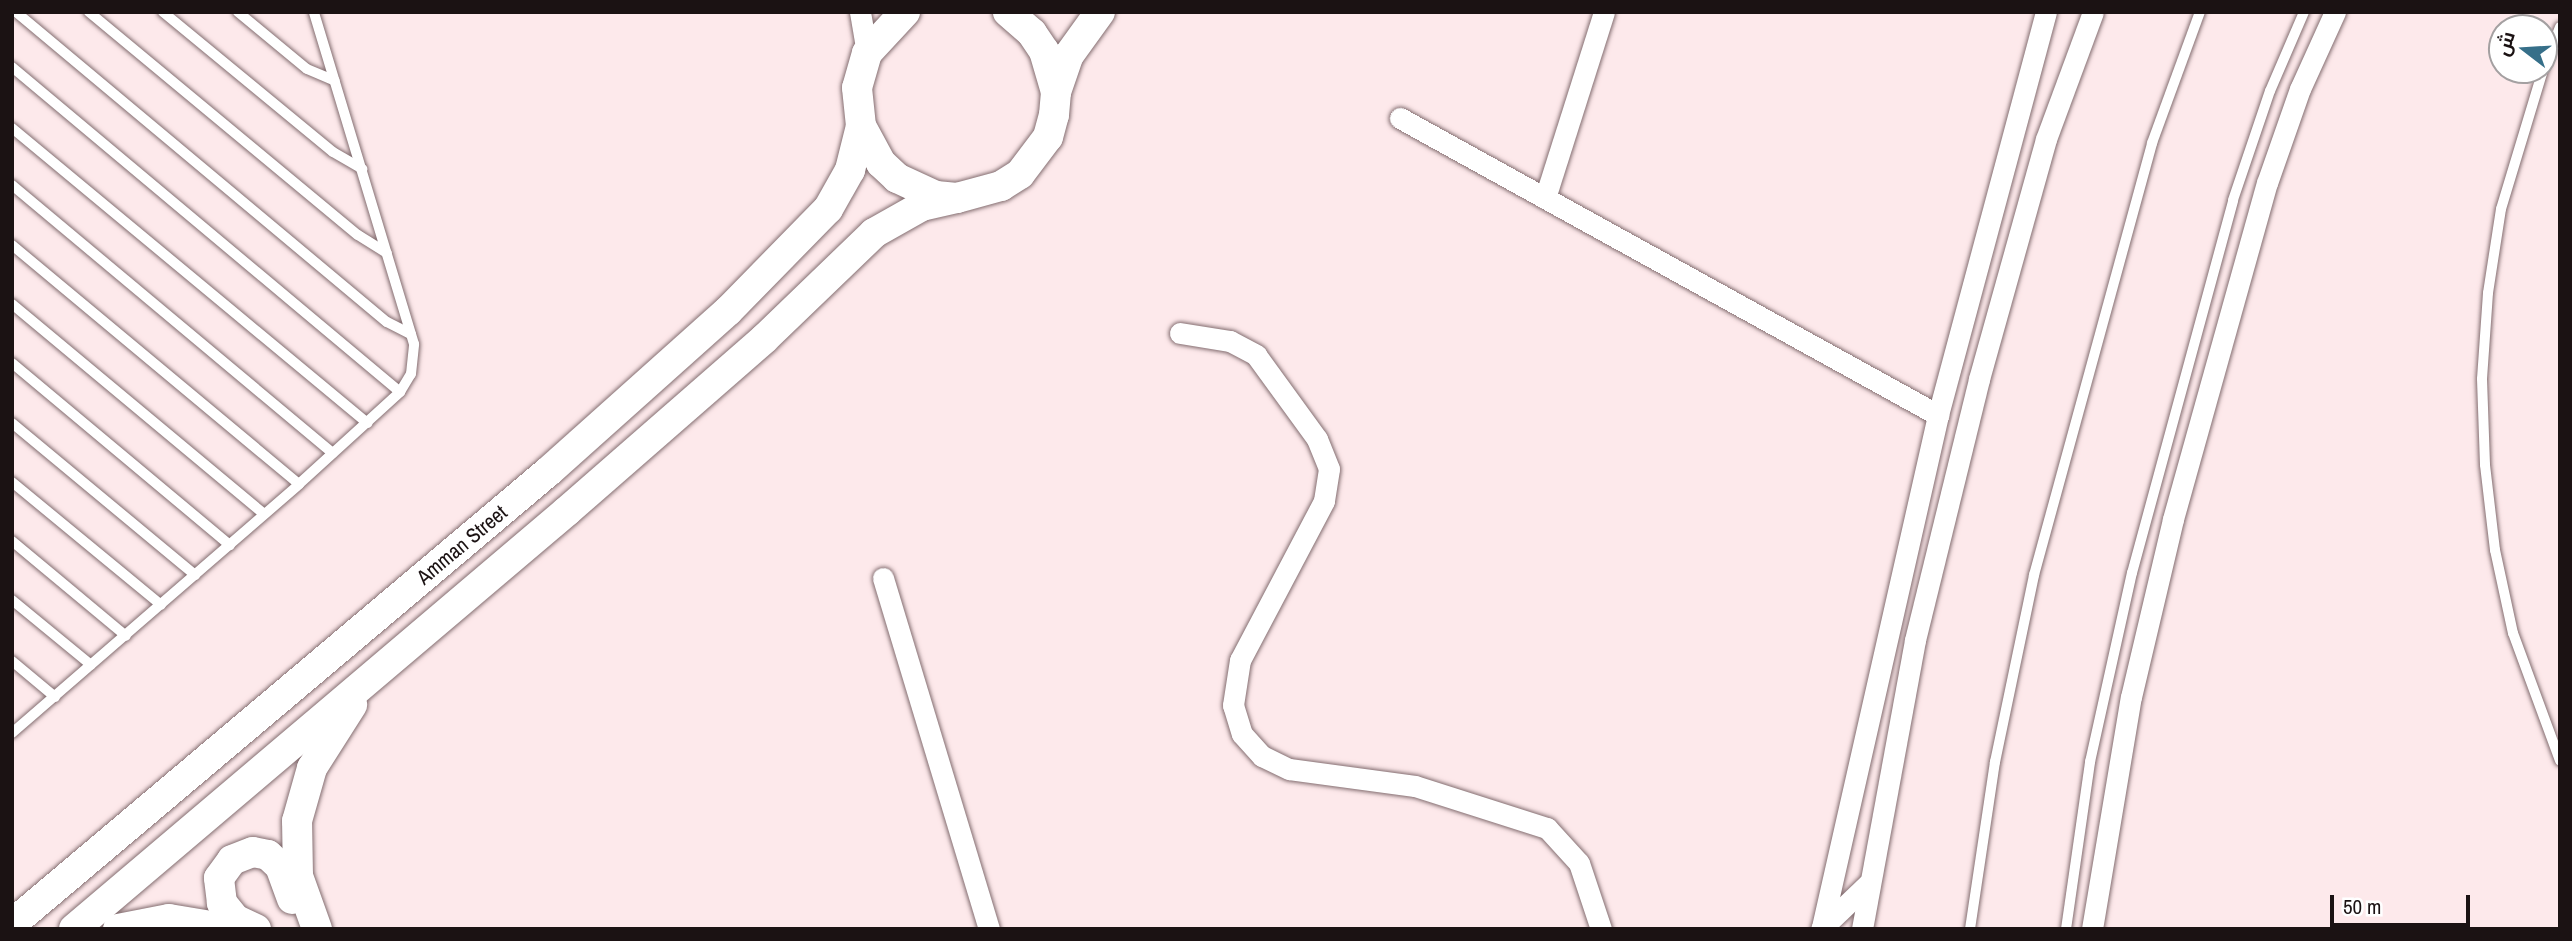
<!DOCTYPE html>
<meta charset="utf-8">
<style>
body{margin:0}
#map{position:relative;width:2572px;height:941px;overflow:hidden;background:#fde9eb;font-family:"Archivo Narrow",Cairo,sans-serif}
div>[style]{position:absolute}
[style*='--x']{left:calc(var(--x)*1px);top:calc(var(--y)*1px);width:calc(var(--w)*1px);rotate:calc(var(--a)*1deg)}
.roads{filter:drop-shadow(0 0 2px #836d70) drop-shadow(0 0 2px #836d70)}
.lane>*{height:10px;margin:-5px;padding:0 5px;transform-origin:5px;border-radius:5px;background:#fff}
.street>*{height:21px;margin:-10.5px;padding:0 10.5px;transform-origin:10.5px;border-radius:10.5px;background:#fff}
.secondary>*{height:30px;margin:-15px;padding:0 15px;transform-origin:15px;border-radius:15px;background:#fff}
span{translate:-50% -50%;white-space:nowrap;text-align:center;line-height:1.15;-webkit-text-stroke:5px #fff;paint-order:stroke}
.street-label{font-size:21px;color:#1b1213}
.frame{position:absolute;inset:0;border:14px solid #1b1213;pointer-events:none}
.north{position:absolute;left:2488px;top:14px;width:70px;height:70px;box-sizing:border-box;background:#fff;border:2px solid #a4a0a1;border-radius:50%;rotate:287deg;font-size:19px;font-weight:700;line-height:28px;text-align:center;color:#1b1213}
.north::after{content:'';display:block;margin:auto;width:24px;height:32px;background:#366f89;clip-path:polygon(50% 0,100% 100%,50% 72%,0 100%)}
.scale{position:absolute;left:2330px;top:895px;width:140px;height:32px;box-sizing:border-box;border:4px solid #1b1213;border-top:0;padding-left:9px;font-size:21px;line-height:24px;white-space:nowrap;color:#1b1213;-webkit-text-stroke:5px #fff;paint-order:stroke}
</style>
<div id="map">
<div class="roads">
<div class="lane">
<i style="--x:16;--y:12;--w:483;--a:39.9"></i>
<i style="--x:387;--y:322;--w:27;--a:27"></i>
<i style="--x:89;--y:12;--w:349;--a:39.7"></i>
<i style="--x:358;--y:235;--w:34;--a:32"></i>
<i style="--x:163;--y:12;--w:220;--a:39.5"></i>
<i style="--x:333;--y:152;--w:34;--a:30"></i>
<i style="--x:238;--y:12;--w:89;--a:39.6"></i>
<i style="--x:307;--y:69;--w:30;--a:23"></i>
<i style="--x:12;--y:67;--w:506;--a:39.95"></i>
<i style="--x:2544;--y:68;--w:44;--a:-68.7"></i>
<i style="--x:2543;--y:70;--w:145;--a:106.8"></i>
<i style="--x:2501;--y:209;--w:85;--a:98.8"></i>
<i style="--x:2488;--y:293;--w:86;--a:94"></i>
<i style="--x:2482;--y:379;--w:86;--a:88"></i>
<i style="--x:2485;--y:465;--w:86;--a:83.3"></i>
<i style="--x:2495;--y:550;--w:85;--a:77.8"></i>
<i style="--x:2513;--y:633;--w:136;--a:69.8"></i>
<i style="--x:12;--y:128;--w:462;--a:39.7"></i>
<i style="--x:12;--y:185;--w:418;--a:39.9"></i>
<i style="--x:12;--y:245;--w:373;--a:39.8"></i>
<i style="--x:12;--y:304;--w:328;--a:39.8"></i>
<i style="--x:12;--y:363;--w:284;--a:39.9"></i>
<i style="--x:12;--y:423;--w:238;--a:39.7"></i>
<i style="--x:12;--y:482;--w:193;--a:39.5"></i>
<i style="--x:12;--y:541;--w:148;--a:39.8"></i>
<i style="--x:12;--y:600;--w:102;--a:39.4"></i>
<i style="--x:12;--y:661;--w:56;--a:39.9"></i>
<i style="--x:12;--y:733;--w:380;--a:-40.9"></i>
<i style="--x:299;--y:484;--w:137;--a:-42.3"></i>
<i style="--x:400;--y:392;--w:21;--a:-59"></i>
<i style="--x:411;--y:374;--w:30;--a:-84"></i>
<i style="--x:414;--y:344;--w:347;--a:-106.8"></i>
<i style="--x:1970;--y:929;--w:169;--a:-81.5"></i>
<i style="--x:1995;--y:762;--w:191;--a:-78.2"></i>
<i style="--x:2034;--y:575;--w:448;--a:-74.7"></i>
<i style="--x:2152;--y:143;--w:140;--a:-69.9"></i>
<i style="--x:2066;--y:929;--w:169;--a:-81.8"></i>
<i style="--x:2090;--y:762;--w:194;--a:-77.5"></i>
<i style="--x:2132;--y:573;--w:386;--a:-74.8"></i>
<i style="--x:2233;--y:200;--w:115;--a:-71.3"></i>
<i style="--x:2270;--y:91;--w:86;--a:-66.7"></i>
</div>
<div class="street">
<i style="--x:860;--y:12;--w:42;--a:80.3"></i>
<i style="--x:1400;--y:118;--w:615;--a:28.9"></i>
<i style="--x:1545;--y:198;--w:195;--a:-72.4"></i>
<i style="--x:1180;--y:333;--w:51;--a:9.1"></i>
<i style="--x:1230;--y:341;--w:30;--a:28"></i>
<i style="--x:1256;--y:355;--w:104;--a:54"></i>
<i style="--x:1317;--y:439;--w:32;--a:68"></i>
<i style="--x:1329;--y:469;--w:32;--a:99"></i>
<i style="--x:1324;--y:501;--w:180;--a:117.8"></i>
<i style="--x:1240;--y:660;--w:46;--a:98.8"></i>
<i style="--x:1233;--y:705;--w:30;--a:73"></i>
<i style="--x:1242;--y:734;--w:30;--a:48"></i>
<i style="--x:1262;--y:756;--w:30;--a:26"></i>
<i style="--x:1289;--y:769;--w:127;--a:7.7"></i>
<i style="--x:1415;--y:786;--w:139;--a:17.7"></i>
<i style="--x:1547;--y:828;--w:47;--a:47.6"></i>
<i style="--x:1579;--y:863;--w:70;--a:71.6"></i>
<i style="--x:883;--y:578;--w:367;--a:73.2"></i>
<i style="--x:1822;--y:927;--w:525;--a:-77.23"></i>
<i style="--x:1938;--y:415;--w:417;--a:-75"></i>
<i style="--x:1821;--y:929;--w:65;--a:-43.8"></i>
<i style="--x:1862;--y:929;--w:294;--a:-79.6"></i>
<i style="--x:1915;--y:640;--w:269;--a:-76.2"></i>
<i style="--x:1979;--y:379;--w:249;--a:-74.4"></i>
<i style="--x:2046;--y:139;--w:135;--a:-69.7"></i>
<i style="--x:2092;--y:929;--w:235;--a:-80.5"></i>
<i style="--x:2131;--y:697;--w:183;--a:-76.7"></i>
<i style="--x:2173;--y:519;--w:349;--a:-74.4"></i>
<i style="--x:2267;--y:183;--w:100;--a:-70.7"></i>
<i style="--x:2300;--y:89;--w:85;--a:-65.6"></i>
</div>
<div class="secondary">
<i style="--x:905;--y:12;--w:56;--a:132.8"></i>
<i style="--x:867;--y:53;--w:36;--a:106"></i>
<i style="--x:857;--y:88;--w:38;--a:84"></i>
<i style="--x:861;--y:126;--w:42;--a:61.6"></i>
<i style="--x:881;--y:163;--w:22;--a:43"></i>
<i style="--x:897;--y:178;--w:43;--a:24.8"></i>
<i style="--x:936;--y:196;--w:21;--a:5"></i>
<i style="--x:957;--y:198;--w:46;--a:-15.3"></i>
<i style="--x:1001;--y:186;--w:22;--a:-32"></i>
<i style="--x:1020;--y:174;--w:46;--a:-52.9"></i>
<i style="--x:1048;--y:137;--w:23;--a:-75"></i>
<i style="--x:1054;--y:115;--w:23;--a:-85"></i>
<i style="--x:1056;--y:92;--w:43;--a:-106.3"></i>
<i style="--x:1044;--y:51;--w:22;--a:-124"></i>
<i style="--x:1032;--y:33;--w:32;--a:-139"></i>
<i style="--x:1056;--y:92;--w:39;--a:-71"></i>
<i style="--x:1069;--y:55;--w:53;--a:-54.2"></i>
<i style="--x:12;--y:924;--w:703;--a:-40.15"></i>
<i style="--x:549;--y:471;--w:240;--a:-41.8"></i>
<i style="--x:728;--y:311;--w:143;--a:-45.6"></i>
<i style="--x:828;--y:209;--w:45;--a:-60.6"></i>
<i style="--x:850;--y:170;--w:45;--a:-76"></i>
<i style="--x:74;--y:929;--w:646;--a:-40.29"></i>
<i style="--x:567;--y:511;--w:262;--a:-41.1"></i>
<i style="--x:764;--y:339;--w:153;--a:-43.9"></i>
<i style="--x:874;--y:233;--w:55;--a:-29.4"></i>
<i style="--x:922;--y:206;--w:36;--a:-13"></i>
<i style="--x:118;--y:929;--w:52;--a:-11.1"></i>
<i style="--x:169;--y:919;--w:61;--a:9.5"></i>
<i style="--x:256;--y:929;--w:23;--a:-155"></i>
<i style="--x:235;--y:919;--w:21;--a:-129"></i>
<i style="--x:222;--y:903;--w:25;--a:-97"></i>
<i style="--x:219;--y:878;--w:22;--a:-54"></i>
<i style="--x:232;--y:860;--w:22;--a:-21"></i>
<i style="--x:253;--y:852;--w:15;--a:11"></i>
<i style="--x:268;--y:855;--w:16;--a:43"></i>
<i style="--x:280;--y:866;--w:35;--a:70"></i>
<i style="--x:317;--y:929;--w:56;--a:-109.7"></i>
<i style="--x:298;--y:876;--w:55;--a:-91"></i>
<i style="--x:297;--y:821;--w:55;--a:-74.2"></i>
<i style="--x:312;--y:768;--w:75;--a:-57.6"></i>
</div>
</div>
<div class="street-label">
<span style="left:462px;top:545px;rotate:-40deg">Amman Street</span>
</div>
<div class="frame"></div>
<div class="north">ش</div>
<div class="scale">50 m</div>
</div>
